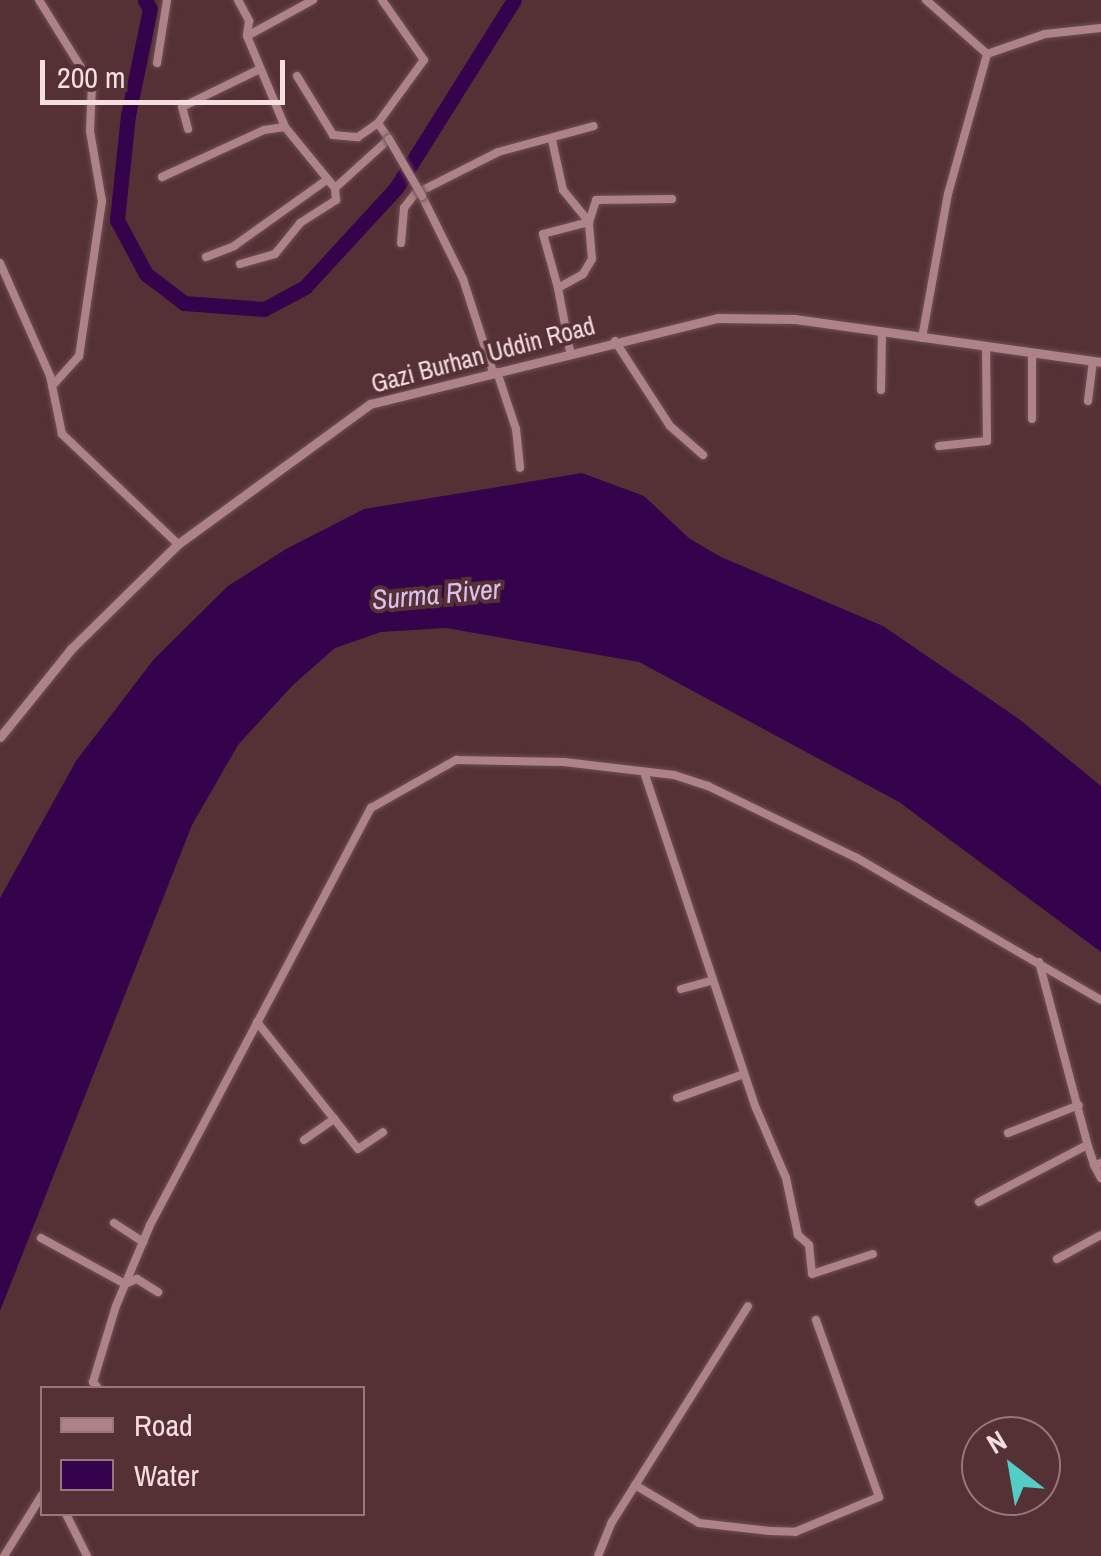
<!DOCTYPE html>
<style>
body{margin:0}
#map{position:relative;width:1101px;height:1556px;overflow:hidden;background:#553136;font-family:"Archivo Narrow",sans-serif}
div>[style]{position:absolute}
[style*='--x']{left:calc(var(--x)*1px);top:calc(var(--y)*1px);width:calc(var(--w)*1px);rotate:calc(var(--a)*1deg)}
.water>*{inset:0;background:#35034c}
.river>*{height:15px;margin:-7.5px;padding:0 7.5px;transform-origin:7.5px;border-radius:7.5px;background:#35034c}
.roads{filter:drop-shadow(0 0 2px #6e5054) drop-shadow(0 0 2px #6e5054)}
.minor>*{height:8px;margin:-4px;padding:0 4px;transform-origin:4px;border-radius:4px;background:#ad8388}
.tertiary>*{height:9px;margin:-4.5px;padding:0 4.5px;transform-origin:4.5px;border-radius:4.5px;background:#ad8388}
.bridges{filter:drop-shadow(0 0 2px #6e5054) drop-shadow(0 0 2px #6e5054)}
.minor-bridge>*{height:8px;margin:-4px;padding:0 4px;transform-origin:4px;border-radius:4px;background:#ad8388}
span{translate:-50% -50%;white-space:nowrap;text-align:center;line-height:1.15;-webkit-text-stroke:8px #553136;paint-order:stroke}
.street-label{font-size:25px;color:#f7dfe1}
.water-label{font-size:28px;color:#dcc0f1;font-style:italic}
.legend{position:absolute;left:40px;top:1386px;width:325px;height:130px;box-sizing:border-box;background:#553136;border:2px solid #96777a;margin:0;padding:12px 18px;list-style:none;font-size:30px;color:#f7dfe1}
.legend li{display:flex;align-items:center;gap:20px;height:50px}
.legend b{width:50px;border:2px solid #96777a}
.north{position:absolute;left:961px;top:1416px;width:100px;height:100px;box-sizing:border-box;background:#553136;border:2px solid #96777a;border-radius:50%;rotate:329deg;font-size:28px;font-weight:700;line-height:40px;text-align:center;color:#f7dfe1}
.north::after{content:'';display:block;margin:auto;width:35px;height:45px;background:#54cdc7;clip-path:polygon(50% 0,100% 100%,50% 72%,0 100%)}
.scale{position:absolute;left:40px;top:60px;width:245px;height:45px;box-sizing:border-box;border:5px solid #f7dfe1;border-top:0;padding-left:12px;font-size:30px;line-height:35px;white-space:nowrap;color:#f7dfe1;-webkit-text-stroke:8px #553136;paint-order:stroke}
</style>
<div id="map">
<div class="water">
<i style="clip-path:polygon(582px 473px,644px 496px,690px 539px,721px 557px,883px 626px,1019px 719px,1101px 786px,1101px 952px,899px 802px,639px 662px,446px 628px,381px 632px,335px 648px,293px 685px,238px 745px,192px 825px,0 1311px,0 898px,76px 761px,154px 659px,228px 586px,286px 549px,364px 509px)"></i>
</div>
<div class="river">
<i style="--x:145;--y:0;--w:10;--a:61"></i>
<i style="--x:150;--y:9;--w:108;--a:101.7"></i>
<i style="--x:128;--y:115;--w:106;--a:96"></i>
<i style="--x:117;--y:220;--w:61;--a:61.8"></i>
<i style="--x:146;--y:274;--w:48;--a:37.3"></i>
<i style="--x:184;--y:303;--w:80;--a:4.3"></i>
<i style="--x:264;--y:309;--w:47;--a:-28.2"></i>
<i style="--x:305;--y:287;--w:134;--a:-47.4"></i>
<i style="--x:396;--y:188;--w:222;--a:-57.9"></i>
</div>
<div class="roads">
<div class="minor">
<i style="--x:39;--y:0;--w:100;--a:58.1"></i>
<i style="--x:92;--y:85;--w:46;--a:92.5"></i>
<i style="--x:90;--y:131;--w:71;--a:80.3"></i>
<i style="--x:102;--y:201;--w:157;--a:98.4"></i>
<i style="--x:79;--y:356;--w:40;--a:132"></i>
<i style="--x:238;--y:0;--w:24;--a:62"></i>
<i style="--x:249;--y:21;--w:15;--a:98"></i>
<i style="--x:313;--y:0;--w:75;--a:151.4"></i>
<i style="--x:247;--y:36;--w:99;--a:67.3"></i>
<i style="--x:285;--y:127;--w:79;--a:50.7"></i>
<i style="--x:335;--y:188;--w:73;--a:-42.2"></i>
<i style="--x:389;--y:139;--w:19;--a:-125"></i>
<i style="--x:378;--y:123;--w:78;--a:-53.9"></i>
<i style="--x:424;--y:60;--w:73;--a:-125"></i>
<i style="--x:926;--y:0;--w:81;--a:41.5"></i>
<i style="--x:157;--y:63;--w:64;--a:-81"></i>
<i style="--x:297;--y:76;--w:69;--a:58.6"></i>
<i style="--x:333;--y:135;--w:25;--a:5"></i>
<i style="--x:358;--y:137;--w:24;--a:-35"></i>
<i style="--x:188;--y:129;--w:23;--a:-105"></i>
<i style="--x:182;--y:107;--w:87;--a:-26"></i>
<i style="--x:552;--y:140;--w:51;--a:77.6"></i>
<i style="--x:563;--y:190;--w:41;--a:50.9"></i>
<i style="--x:162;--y:177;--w:112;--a:-24.7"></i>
<i style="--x:264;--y:130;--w:21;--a:-8"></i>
<i style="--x:422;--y:196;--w:93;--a:63.7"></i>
<i style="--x:463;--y:279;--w:95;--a:72.1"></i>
<i style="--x:401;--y:243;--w:35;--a:-85"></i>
<i style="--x:404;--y:208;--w:18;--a:-52"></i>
<i style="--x:415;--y:194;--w:93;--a:-26.8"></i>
<i style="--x:498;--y:152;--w:99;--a:-15.2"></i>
<i style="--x:206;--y:257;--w:30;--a:-21"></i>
<i style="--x:234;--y:246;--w:115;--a:-35.5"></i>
<i style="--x:0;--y:263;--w:124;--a:66.1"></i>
<i style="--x:50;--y:376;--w:59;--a:78.3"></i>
<i style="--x:62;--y:434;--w:160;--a:43.5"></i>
<i style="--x:240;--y:264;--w:36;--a:-16"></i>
<i style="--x:275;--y:254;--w:40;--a:-51"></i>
<i style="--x:300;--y:223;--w:43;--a:-32.6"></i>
<i style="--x:336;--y:200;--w:12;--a:-95"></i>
<i style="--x:558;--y:288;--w:56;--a:-105.5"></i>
<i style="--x:543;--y:234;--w:48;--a:-14.6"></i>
<i style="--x:922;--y:338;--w:146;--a:-79.8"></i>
<i style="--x:948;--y:194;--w:145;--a:-74.4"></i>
<i style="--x:987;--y:54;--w:61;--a:-19"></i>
<i style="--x:1045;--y:34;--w:56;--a:-6.1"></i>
<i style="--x:615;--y:341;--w:101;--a:57.1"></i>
<i style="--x:670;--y:426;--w:44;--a:41.3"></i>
<i style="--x:570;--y:351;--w:64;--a:-100.8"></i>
<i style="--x:558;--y:288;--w:29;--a:-29"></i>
<i style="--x:583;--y:274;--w:17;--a:-59"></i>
<i style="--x:592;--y:259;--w:37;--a:-95"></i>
<i style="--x:589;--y:222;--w:23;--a:-72"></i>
<i style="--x:596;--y:200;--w:76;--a:-0.8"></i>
<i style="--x:497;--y:372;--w:60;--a:71.6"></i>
<i style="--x:516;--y:429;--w:39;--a:84"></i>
<i style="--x:881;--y:390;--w:58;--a:-89"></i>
<i style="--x:1088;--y:401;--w:40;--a:-82.9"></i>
<i style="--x:1032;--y:419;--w:66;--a:-90"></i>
<i style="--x:939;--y:446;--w:48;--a:-5.9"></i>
<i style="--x:987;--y:441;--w:94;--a:-90.6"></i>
<i style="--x:644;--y:772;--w:354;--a:71.6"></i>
<i style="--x:756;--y:1108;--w:76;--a:66.8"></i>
<i style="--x:786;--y:1178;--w:58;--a:78.1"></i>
<i style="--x:798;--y:1235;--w:15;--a:42"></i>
<i style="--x:809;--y:1245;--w:29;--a:84"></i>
<i style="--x:812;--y:1274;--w:64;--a:-18.2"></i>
<i style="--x:1039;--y:962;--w:187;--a:75.1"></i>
<i style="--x:1087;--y:1143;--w:23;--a:72"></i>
<i style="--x:1094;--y:1165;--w:7;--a:-16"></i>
<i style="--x:681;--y:989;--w:31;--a:-15"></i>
<i style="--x:257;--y:1022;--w:162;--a:51.5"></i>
<i style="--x:358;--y:1149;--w:30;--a:-34"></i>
<i style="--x:677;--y:1098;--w:71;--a:-19.7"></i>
<i style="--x:1008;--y:1133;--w:76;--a:-21.5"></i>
<i style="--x:304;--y:1140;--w:37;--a:-35"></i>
<i style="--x:1094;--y:1165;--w:15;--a:62"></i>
<i style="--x:979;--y:1202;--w:122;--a:-27.8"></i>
<i style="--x:114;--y:1223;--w:35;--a:33"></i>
<i style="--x:41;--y:1238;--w:96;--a:28.7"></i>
<i style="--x:125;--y:1284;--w:13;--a:-23"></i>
<i style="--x:137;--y:1279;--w:25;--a:32"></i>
<i style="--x:1057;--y:1259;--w:50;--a:-28.6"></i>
<i style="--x:98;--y:1388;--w:8;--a:-130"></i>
<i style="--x:93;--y:1382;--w:79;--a:-73.2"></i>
<i style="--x:116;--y:1306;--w:88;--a:-67.2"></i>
<i style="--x:150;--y:1225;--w:472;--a:-62.1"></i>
<i style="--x:371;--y:808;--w:98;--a:-29.5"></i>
<i style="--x:456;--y:760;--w:108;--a:1.1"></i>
<i style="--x:564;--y:762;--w:111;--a:6.7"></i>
<i style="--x:674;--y:775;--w:36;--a:18"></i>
<i style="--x:708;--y:786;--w:165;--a:25.8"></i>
<i style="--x:857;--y:858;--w:282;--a:30.2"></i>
<i style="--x:635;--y:1485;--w:74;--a:30.7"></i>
<i style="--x:699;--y:1523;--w:71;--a:6.4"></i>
<i style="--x:770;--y:1531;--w:25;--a:2"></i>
<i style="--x:795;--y:1532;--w:91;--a:-22.6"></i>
<i style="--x:879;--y:1497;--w:188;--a:-109.6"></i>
<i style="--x:66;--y:1514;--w:47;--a:63.4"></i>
<i style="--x:4;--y:1556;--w:72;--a:-58.1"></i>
<i style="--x:598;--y:1556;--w:37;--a:-68"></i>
<i style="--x:612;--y:1522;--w:255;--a:-57.8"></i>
</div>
<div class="tertiary">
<i style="--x:0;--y:737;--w:113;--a:-51.1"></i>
<i style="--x:71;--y:649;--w:150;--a:-44.5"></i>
<i style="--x:178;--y:544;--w:238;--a:-36.1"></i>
<i style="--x:370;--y:404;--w:358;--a:-13.9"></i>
<i style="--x:718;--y:318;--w:77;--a:0.7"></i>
<i style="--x:795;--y:319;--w:309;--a:8"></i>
</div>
</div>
<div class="bridges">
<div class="minor-bridge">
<i style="--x:389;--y:139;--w:66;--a:59.9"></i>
</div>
</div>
<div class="street-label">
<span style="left:483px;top:355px;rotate:-15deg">Gazi Burhan Uddin Road</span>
</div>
<div class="water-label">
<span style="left:436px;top:594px;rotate:-5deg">Surma River</span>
</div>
<ul class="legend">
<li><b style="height:12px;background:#ad8388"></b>Road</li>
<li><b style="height:28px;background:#35034c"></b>Water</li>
</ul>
<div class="north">N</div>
<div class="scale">200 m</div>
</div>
